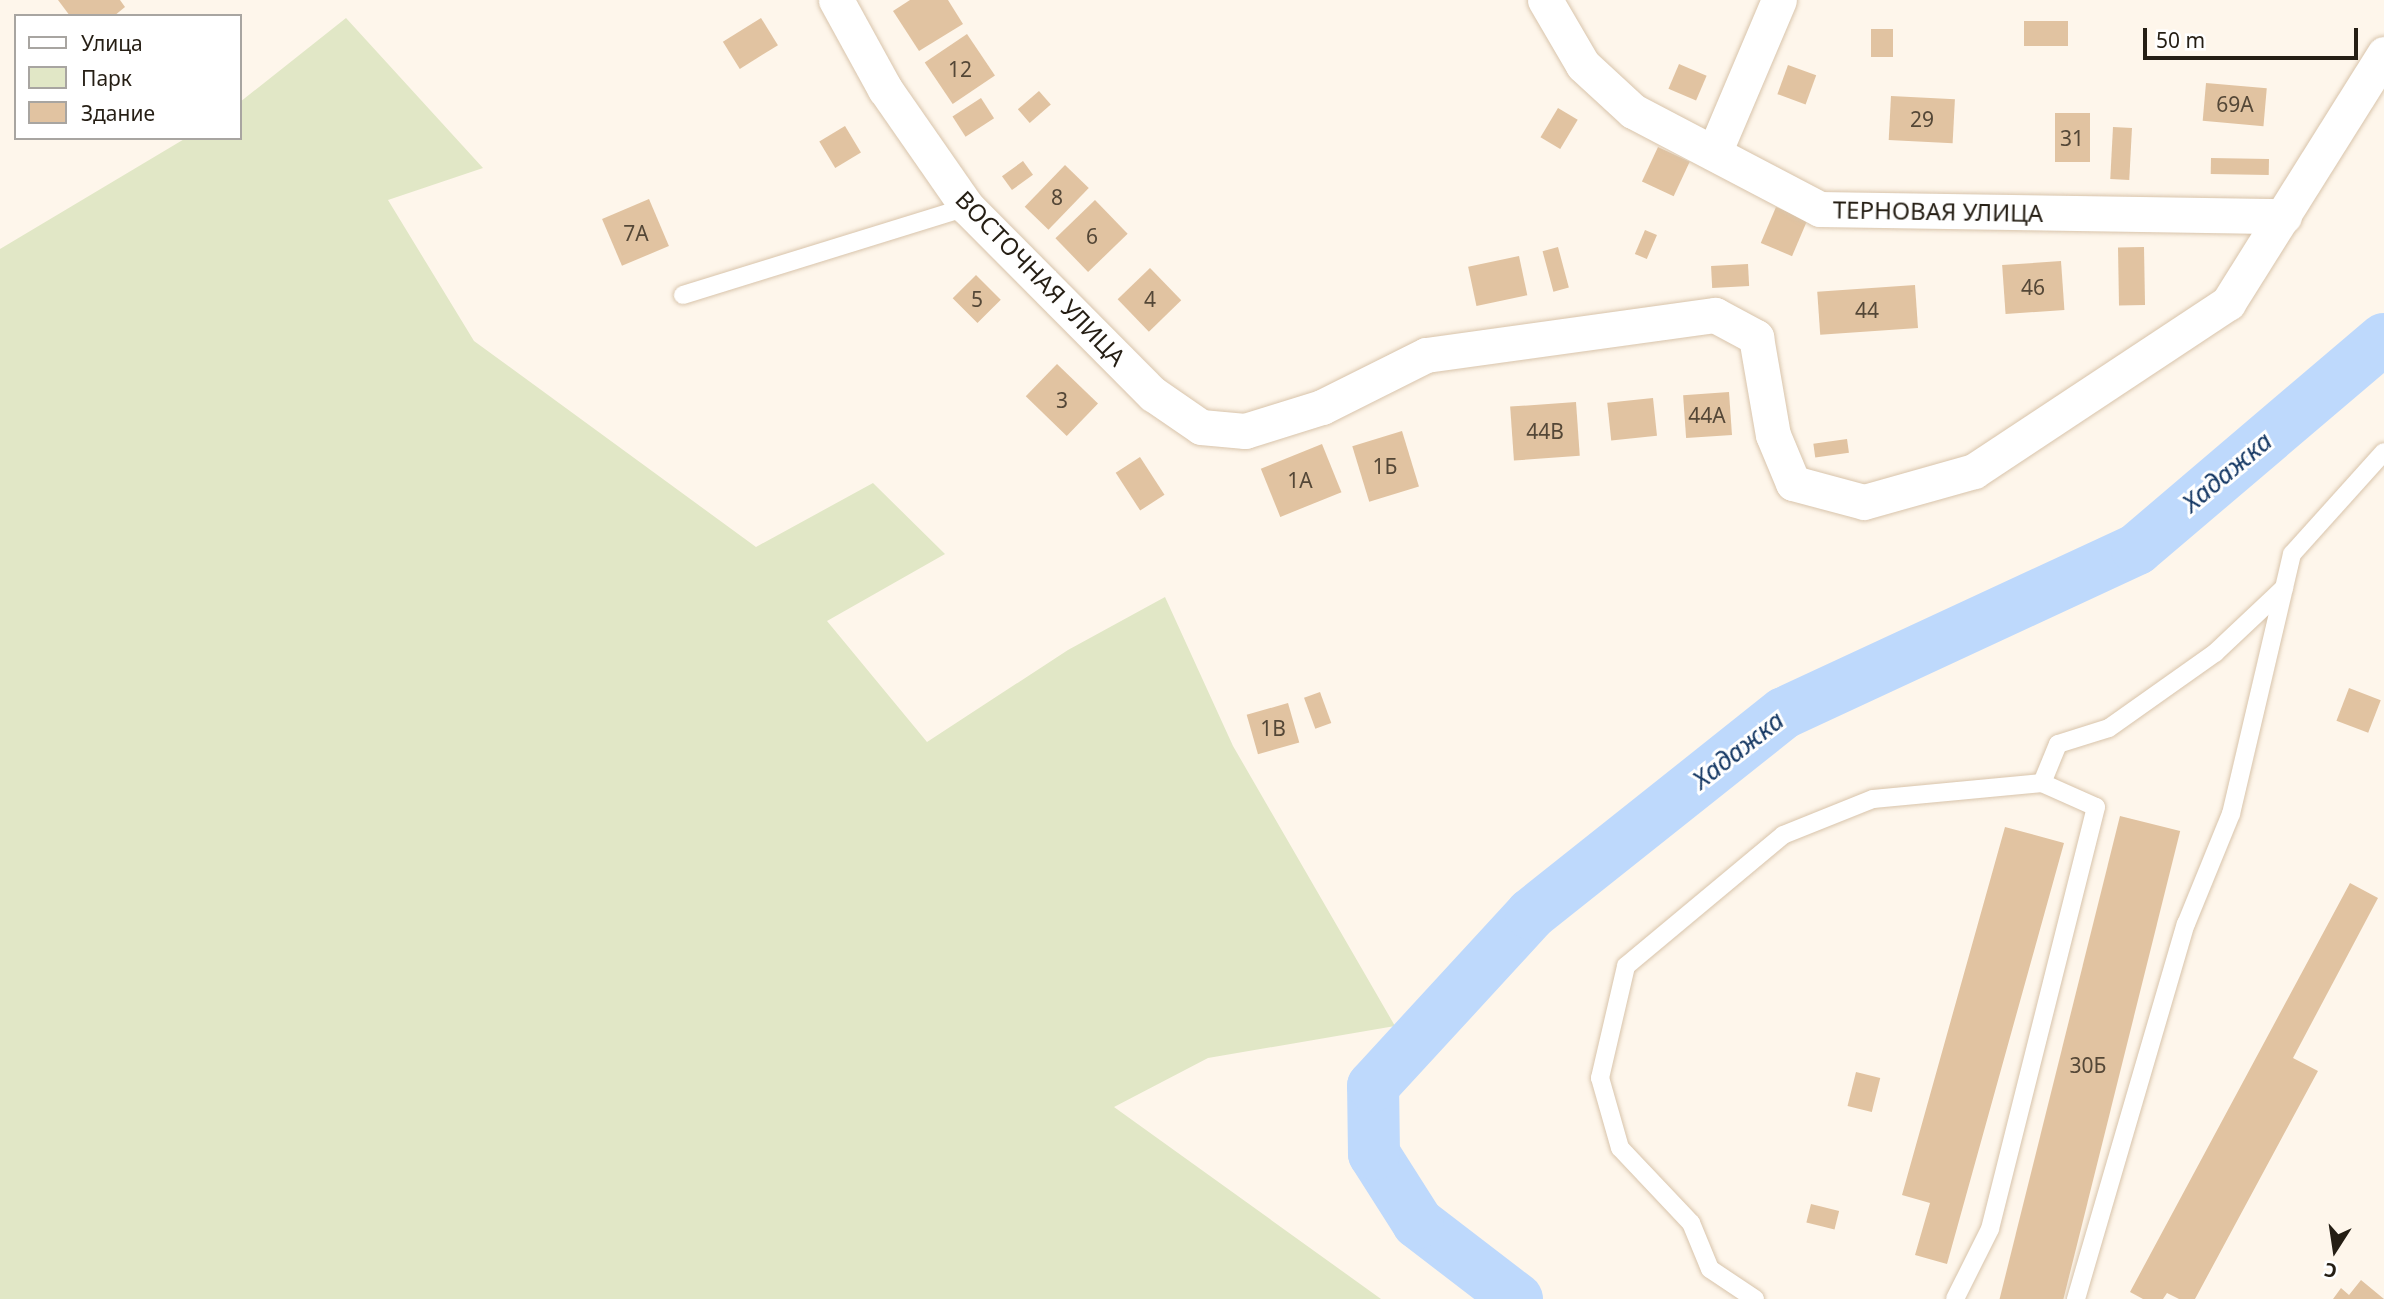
<!DOCTYPE html>
<html>
<head>
<meta charset="utf-8">
<style>
	body { margin:0 }
	#map { position:relative; width:2384px; height:1299px; overflow:hidden; background:#fef6eb; font-family:"Noto Sans",sans-serif }
	div>[style] { position:absolute }
	[style*='--x'] { left:calc(var(--x)*1px); top:calc(var(--y)*1px); width:calc(var(--w)*1px); rotate:calc(var(--a)*1deg) }
	.green>* { inset:0; background:#e1e7c6 }
	.river>* { height:52px; margin:-26px; padding:0 26px; transform-origin:26px; border-radius:26px; background:#bed9fc }
	.building>* { inset:0; background:#e1c3a1; transform-origin:0 0 }
	.roads { filter:drop-shadow(0 0 2px #d8c4ab) drop-shadow(0 0 2px #d8c4ab) }
	.service>* { height:18px; margin:-9px; padding:0 9px; transform-origin:9px; border-radius:9px; background:#fff }
	.minor>* { height:35px; margin:-17.5px; padding:0 17.5px; transform-origin:17.5px; border-radius:17.5px; background:#fff }
	span { translate:-50% -50%; white-space:nowrap; text-align:center; line-height:1.15; -webkit-text-stroke:6px #fff; paint-order:stroke }
	.number-label { font-size:21px; color:#544737 }
	.number-label span { -webkit-text-stroke-width:0 }
	.street-label { font-size:24px; color:#251e14 }
	.water-label { font-size:26px; color:#153864; font-style:italic }
	.legend { position:absolute; left:14px; top:14px; width:228px; height:126px; box-sizing:border-box; background:#fff; border:2px solid #a8a5a1; margin:0; padding:9px 12px; list-style:none; font-size:21px; color:#251e14 }
	.legend li { display:flex; align-items:center; gap:14px; height:35px }
	.legend b { width:35px; border:2px solid #a8a5a1 }
	.north { position:absolute; left:2300px; top:1215px; width:70px; height:70px; -webkit-text-stroke:5px #fff; paint-order:stroke; rotate:192deg; font-size:19px; font-weight:700; line-height:28px; text-align:center; color:#251e14 }
	.north::after { content:''; display:block; margin:auto; width:24px; height:32px; background:#251e14; clip-path:polygon(50% 0,100% 100%,50% 72%,0 100%) }
	.scale { position:absolute; left:2143px; top:28px; width:215px; height:32px; box-sizing:border-box; border:4px solid #251e14; border-top:0; padding-left:9px; font-size:21px; line-height:24px; white-space:nowrap; color:#251e14; -webkit-text-stroke:5px #fff; paint-order:stroke }
</style>
</head>
<body>
<div id="map">
	<div class="green">
		<i style="clip-path:polygon(346px 18px,483px 168px,388px 200px,474px 341px,756px 547px,873px 483px,945px 554px,827px 621px,927px 742px,1068px 650px,1165px 597px,1233px 746px,1395px 1026px,1208px 1058px,1114px 1107px,1381px 1299px,0 1299px,0 249px,186px 138px,240px 138px,240px 102px)"></i>
	</div>
	<div class="river">
		<i style="--x:1517;--y:1299;--w:125;--a:-142.5"></i>
		<i style="--x:1418;--y:1223;--w:82;--a:-122.5"></i>
		<i style="--x:1374;--y:1154;--w:68;--a:-90.8"></i>
		<i style="--x:1373;--y:1086;--w:234;--a:-47.4"></i>
		<i style="--x:1531;--y:914;--w:323;--a:-38.5"></i>
		<i style="--x:1784;--y:713;--w:389;--a:-24.9"></i>
		<i style="--x:2137;--y:549;--w:324;--a:-40.4"></i>
	</div>
	<div class="building">
		<i style="clip-path:polygon(58px 0,120px 0,125px 7px,114px 16px,70px 16px)"></i>
		<i style="clip-path:polygon(910px 0,948px 0,963px 24px,919px 51px,893px 11px)"></i>
		<i style="left:761px;top:18px;width:32px;height:45px;rotate:58deg"></i>
		<i style="left:2068px;top:21px;width:25px;height:44px;rotate:90deg"></i>
		<i style="left:1871px;top:29px;width:22px;height:28px"></i>
		<i style="left:967px;top:34px;width:50px;height:51px;rotate:56deg"></i>
		<i style="left:1679px;top:64px;width:30px;height:27px;rotate:23deg"></i>
		<i style="left:1788px;top:65px;width:30px;height:31px;rotate:20deg"></i>
		<i style="left:2206px;top:83px;width:61px;height:38px;rotate:5deg"></i>
		<i style="left:1039px;top:91px;width:18px;height:28px;rotate:49deg"></i>
		<i style="left:1891px;top:96px;width:64px;height:44px;rotate:3deg"></i>
		<i style="left:981px;top:98px;width:24px;height:34px;rotate:57deg"></i>
		<i style="left:1558px;top:108px;width:23px;height:34px;rotate:31deg"></i>
		<i style="left:2055px;top:113px;width:35px;height:49px"></i>
		<i style="left:845px;top:126px;width:31px;height:30px;rotate:59deg"></i>
		<i style="left:2113px;top:127px;width:19px;height:52px;rotate:3deg"></i>
		<i style="left:1658px;top:147px;width:35px;height:38px;rotate:25deg"></i>
		<i style="left:2211px;top:158px;width:58px;height:16px;rotate:1deg"></i>
		<i style="left:1023px;top:161px;width:17px;height:26px;rotate:54deg"></i>
		<i style="left:1065px;top:165px;width:33px;height:58px;rotate:44deg"></i>
		<i style="left:649px;top:199px;width:51px;height:51px;rotate:67deg"></i>
		<i style="left:1095px;top:200px;width:47px;height:55px;rotate:46deg"></i>
		<i style="left:1776px;top:207px;width:34px;height:39px;rotate:23deg"></i>
		<i style="left:1645px;top:230px;width:13px;height:26px;rotate:23deg"></i>
		<i style="left:1558px;top:247px;width:42px;height:16px;rotate:75deg"></i>
		<i style="left:2144px;top:247px;width:58px;height:26px;rotate:89deg"></i>
		<i style="left:1519px;top:256px;width:40px;height:52px;rotate:78deg"></i>
		<i style="left:2061px;top:261px;width:49px;height:59px;rotate:86deg"></i>
		<i style="left:1748px;top:264px;width:22px;height:37px;rotate:87deg"></i>
		<i style="left:1150px;top:268px;width:45px;height:45px;rotate:46deg"></i>
		<i style="left:976px;top:275px;width:35px;height:33px;rotate:45deg"></i>
		<i style="left:1915px;top:285px;width:43px;height:98px;rotate:86deg"></i>
		<i style="left:1057px;top:364px;width:57px;height:45px;rotate:44deg"></i>
		<i style="left:1729px;top:392px;width:43px;height:46px;rotate:86deg"></i>
		<i style="left:1653px;top:398px;width:38px;height:46px;rotate:84deg"></i>
		<i style="left:1576px;top:402px;width:54px;height:66px;rotate:86deg"></i>
		<i style="left:1402px;top:431px;width:58px;height:52px;rotate:73deg"></i>
		<i style="left:1847px;top:439px;width:14px;height:34px;rotate:82deg"></i>
		<i style="left:1322px;top:444px;width:52px;height:66px;rotate:68deg"></i>
		<i style="left:1140px;top:457px;width:45px;height:29px;rotate:57deg"></i>
		<i style="left:2349px;top:688px;width:34px;height:35px;rotate:21deg"></i>
		<i style="left:1320px;top:692px;width:33px;height:17px;rotate:70deg"></i>
		<i style="left:1288px;top:703px;width:41px;height:43px;rotate:74deg"></i>
		<i style="left:2120px;top:816px;width:62px;height:498px;rotate:14deg"></i>
		<i style="clip-path:polygon(2005px 827px,2064px 843px,1947px 1264px,1915px 1255px,1930px 1203px,1902px 1195px)"></i>
		<i style="clip-path:polygon(2350px 883px,2378px 898px,2293px 1058px,2318px 1071px,2195px 1299px,2179px 1299px,2167px 1293px,2163px 1299px,2143px 1299px,2130px 1292px)"></i>
		<i style="left:1856px;top:1072px;width:25px;height:35px;rotate:14deg"></i>
		<i style="left:1811px;top:1204px;width:29px;height:19px;rotate:14deg"></i>
		<i style="clip-path:polygon(2361px 1280px,2384px 1299px,2333px 1299px,2341px 1288px,2349px 1295px)"></i>
	</div>
	<div class="roads">
		<div class="service">
			<i style="--x:683;--y:295;--w:297;--a:-17.2"></i>
			<i style="--x:2042;--y:783;--w:42;--a:-67.7"></i>
			<i style="--x:2058;--y:744;--w:53;--a:-17.4"></i>
			<i style="--x:2109;--y:728;--w:130;--a:-35.3"></i>
			<i style="--x:2215;--y:653;--w:95;--a:-43.3"></i>
			<i style="--x:1755;--y:1299;--w:54;--a:-146.3"></i>
			<i style="--x:1710;--y:1269;--w:50;--a:-112.4"></i>
			<i style="--x:1691;--y:1223;--w:103;--a:-133.4"></i>
			<i style="--x:1620;--y:1148;--w:73;--a:-105.9"></i>
			<i style="--x:1600;--y:1078;--w:115;--a:-76.9"></i>
			<i style="--x:1626;--y:966;--w:204;--a:-39.8"></i>
			<i style="--x:1783;--y:835;--w:97;--a:-21.8"></i>
			<i style="--x:1873;--y:799;--w:170;--a:-5.4"></i>
			<i style="--x:2042;--y:783;--w:59;--a:24"></i>
			<i style="--x:2096;--y:807;--w:435;--a:104.1"></i>
			<i style="--x:1990;--y:1229;--w:78;--a:116.6"></i>
			<i style="--x:2076;--y:1299;--w:391;--a:-73.7"></i>
			<i style="--x:2186;--y:924;--w:119;--a:-67.8"></i>
			<i style="--x:2231;--y:814;--w:267;--a:-76.8"></i>
			<i style="--x:2292;--y:554;--w:137;--a:-48"></i>
		</div>
		<div class="minor">
			<i style="--x:836;--y:0;--w:102;--a:61.2"></i>
			<i style="--x:885;--y:89;--w:144;--a:55.2"></i>
			<i style="--x:967;--y:207;--w:264;--a:45.2"></i>
			<i style="--x:1153;--y:394;--w:58;--a:34.5"></i>
			<i style="--x:1201;--y:427;--w:44;--a:5.2"></i>
			<i style="--x:1245;--y:431;--w:81;--a:-17.3"></i>
			<i style="--x:1322;--y:407;--w:116;--a:-26.6"></i>
			<i style="--x:1426;--y:355;--w:292;--a:-7.9"></i>
			<i style="--x:1715;--y:315;--w:47;--a:28.2"></i>
			<i style="--x:1756;--y:337;--w:99;--a:80.2"></i>
			<i style="--x:1773;--y:435;--w:52;--a:67.4"></i>
			<i style="--x:1793;--y:483;--w:73;--a:15"></i>
			<i style="--x:1864;--y:502;--w:114;--a:-15.7"></i>
			<i style="--x:1974;--y:471;--w:305;--a:-33.5"></i>
			<i style="--x:2228;--y:303;--w:294;--a:-57.9"></i>
			<i style="--x:1545;--y:0;--w:75;--a:59.7"></i>
			<i style="--x:1583;--y:65;--w:68;--a:42.6"></i>
			<i style="--x:1633;--y:111;--w:211;--a:27.7"></i>
			<i style="--x:1820;--y:209;--w:464;--a:0.9"></i>
			<i style="--x:1714;--y:153;--w:166;--a:-67"></i>
		</div>
	</div>
	<div class="number-label">
		<span style="left:960px;top:69px">12</span>
		<span style="left:2235px;top:104px">69А</span>
		<span style="left:1922px;top:119px">29</span>
		<span style="left:2072px;top:138px">31</span>
		<span style="left:1057px;top:197px">8</span>
		<span style="left:636px;top:233px">7А</span>
		<span style="left:1092px;top:236px">6</span>
		<span style="left:2033px;top:287px">46</span>
		<span style="left:977px;top:299px">5</span>
		<span style="left:1150px;top:299px">4</span>
		<span style="left:1867px;top:310px">44</span>
		<span style="left:1062px;top:400px">3</span>
		<span style="left:1707px;top:415px">44А</span>
		<span style="left:1545px;top:431px">44В</span>
		<span style="left:1385px;top:466px">1Б</span>
		<span style="left:1300px;top:480px">1А</span>
		<span style="left:1273px;top:728px">1В</span>
		<span style="left:2088px;top:1065px">30Б</span>
	</div>
	<div class="street-label">
		<span style="left:1938px;top:211px;rotate:1deg">ТЕРНОВАЯ УЛИЦА</span>
		<span style="left:1041px;top:278px;rotate:46deg">ВОСТОЧНАЯ УЛИЦА</span>
	</div>
	<div class="water-label">
		<span style="left:2227px;top:472px;rotate:-40deg">Хадажка</span>
		<span style="left:1738px;top:750px;rotate:-38deg">Хадажка</span>
	</div>
	<ul class="legend">
	<li><b style="height:9px;background:#fff"></b>Улица</li>
	<li><b style="height:19px;background:#e1e7c6"></b>Парк</li>
	<li><b style="height:19px;background:#e1c3a1"></b>Здание</li>
	</ul>
	<div class="north">С</div>
	<div class="scale">50 m</div>
</div>
</body>
</html>
